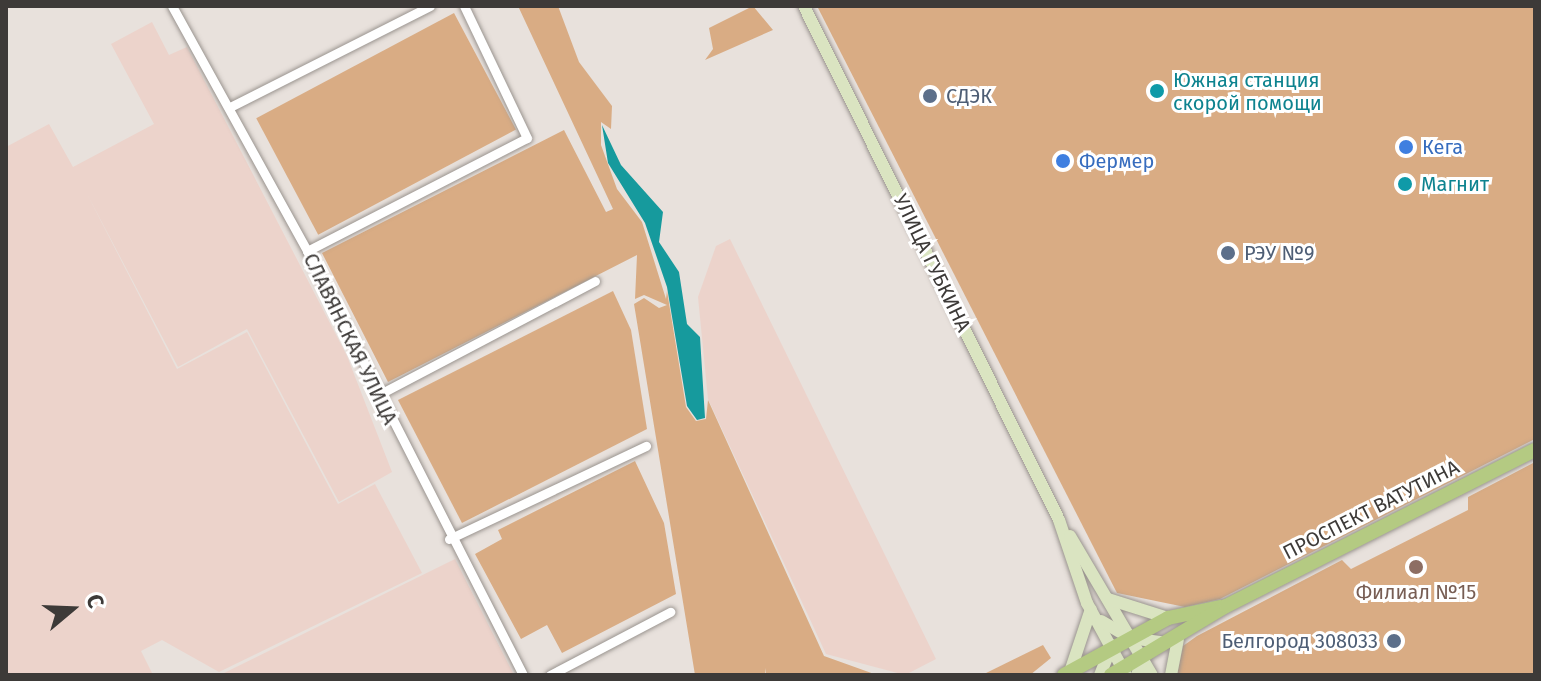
<!DOCTYPE html>
<html>
<head>
<meta charset="utf-8">
<style>
	body { margin:0 }
	#map { position:relative; width:1541px; height:681px; overflow:hidden; background:#e8e1dc; font-family:"Fira Sans",sans-serif }
	div>[style] { position:absolute }
	[style*='--x'] { left:calc(var(--x)*1px); top:calc(var(--y)*1px); width:calc(var(--w)*1px); rotate:calc(var(--a)*1deg) }
	.industrial>* { inset:0; background:#ecd3cb }
	.green>* { inset:0; background:#d9ac84; transform-origin:0 0 }
	.water>* { inset:0; background:#169a9d }
	.roads { filter:drop-shadow(0 0 2px #9a948f) drop-shadow(0 0 2px #9a948f) }
	.street>* { height:9px; margin:-4.5px; padding:0 4.5px; transform-origin:4.5px; border-radius:4.5px; background:#fff }
	.secondary>* { height:12px; margin:-6px; padding:0 6px; transform-origin:6px; border-radius:6px; background:#dae4c1 }
	.primary>* { height:14px; margin:-7px; padding:0 7px; transform-origin:7px; border-radius:7px; background:#b4ca82 }
	.dots>* { width:22px; height:22px; translate:-50% -50%; box-sizing:border-box; border:4px solid #fff; border-radius:50% }
	span { translate:-50% -50%; white-space:nowrap; text-align:center; line-height:1.15; -webkit-text-stroke:6px #fff; paint-order:stroke }
	.culture-label { font-size:20px; color:#0d838f }
	.left { translate:0 -50%; text-align:left }
	.service-label { font-size:20px; color:#4e5e75 }
	.right { translate:-100% -50%; text-align:right }
	.shop-label { font-size:20px; color:#366cbe }
	.street-label { font-size:20px; color:#3d3a38 }
	.education-label { font-size:20px; color:#785e54 }
	.frame { position:absolute; inset:0; border:8px solid #3d3a38; pointer-events:none }
	.north { position:absolute; left:32px; top:569px; width:80px; height:80px; -webkit-text-stroke:6px #fff; paint-order:stroke; rotate:71deg; font-size:22px; font-weight:700; line-height:32px; text-align:center; color:#3d3a38 }
	.north::after { content:''; display:block; margin:auto; width:28px; height:36px; background:#3d3a38; clip-path:polygon(50% 0,100% 100%,50% 72%,0 100%) }
</style>
</head>
<body>
<div id="map">
	<div class="industrial">
		<i style="clip-path:polygon(152px 22px,169px 55px,187px 47px,347px 356px,392px 472px,339px 502px,247px 329px,178px 367px,86px 192px,177px 369px,247px 332px,338px 504px,375px 484px,422px 573px,219px 672px,162px 640px,141px 651px,153px 675px,6px 675px,6px 147px,49px 124px,73px 167px,154px 124px,111px 44px)"></i>
		<i style="clip-path:polygon(730px 239px,936px 659px,905px 675px,826px 654px,708px 399px,698px 297px,716px 246px)"></i>
		<i style="clip-path:polygon(455px 559px,514px 675px,224px 673px)"></i>
	</div>
	<div class="green">
		<i style="clip-path:polygon(518px 6px,558px 6px,579px 62px,612px 106px,611px 129px,601px 122px,601px 145px,617px 189px,642px 222px,666px 299px,667px 291px,686px 407px,696px 421px,706px 419px,708px 400px,824px 656px,877px 675px,766px 675px,766px 668px,765px 675px,695px 675px,634px 304px,644px 298px,659px 308px,667px 305px,644px 295px,635px 299px,637px 255px,388px 382px,322px 253px,564px 130px,606px 212px,613px 209px)"></i>
		<i style="clip-path:polygon(753px 6px,773px 30px,705px 60px,713px 49px,709px 28px)"></i>
		<i style="clip-path:polygon(817px 6px,1535px 6px,1535px 439px,1220px 599px,1185px 607px,1117px 593px)"></i>
		<i style="left:454px;top:13px;width:132px;height:224px;rotate:62deg"></i>
		<i style="clip-path:polygon(613px 291px,631px 330px,647px 429px,462px 523px,398px 400px)"></i>
		<i style="clip-path:polygon(635px 461px,664px 523px,676px 594px,562px 653px,547px 625px,521px 639px,475px 554px,502px 539px,498px 530px)"></i>
		<i style="clip-path:polygon(1535px 462px,1535px 675px,1177px 675px,1183px 646px,1197px 636px,1342px 560px,1351px 569px,1468px 510px,1468px 497px)"></i>
		<i style="clip-path:polygon(1043px 645px,1051px 658px,1030px 675px,982px 675px)"></i>
	</div>
	<div class="water">
		<i style="clip-path:polygon(602px 125px,621px 165px,663px 212px,659px 242px,679px 272px,687px 324px,700px 337px,705px 418px,697px 420px,687px 406px,667px 287px,645px 223px,608px 163px)"></i>
	</div>
	<div class="roads">
		<div class="street">
			<i style="--x:172;--y:6;--w:280;--a:61.1"></i>
			<i style="--x:307;--y:251;--w:476;--a:63"></i>
			<i style="--x:230;--y:107;--w:224;--a:-26.8"></i>
			<i style="--x:307;--y:251;--w:247;--a:-27.2"></i>
			<i style="--x:527;--y:138;--w:146;--a:-115.5"></i>
			<i style="--x:378;--y:395;--w:245;--a:-27.7"></i>
			<i style="--x:449;--y:539;--w:218;--a:-25.3"></i>
			<i style="--x:550;--y:675;--w:136;--a:-27.7"></i>
		</div>
		<div class="secondary">
			<i style="--x:804;--y:6;--w:574;--a:63.61"></i>
			<i style="--x:1059;--y:520;--w:88;--a:71.4"></i>
			<i style="--x:1087;--y:603;--w:82;--a:61.6"></i>
			<i style="--x:1070;--y:536;--w:161;--a:59.5"></i>
			<i style="--x:1108;--y:599;--w:63;--a:17.6"></i>
			<i style="--x:1101;--y:621;--w:34;--a:30"></i>
			<i style="--x:1131;--y:638;--w:34;--a:8"></i>
			<i style="--x:1070;--y:672;--w:66;--a:-71.6"></i>
			<i style="--x:1100;--y:675;--w:32;--a:-68"></i>
			<i style="--x:1137;--y:675;--w:22;--a:-72"></i>
			<i style="--x:1171;--y:675;--w:36;--a:-79"></i>
		</div>
		<div class="primary">
			<i style="--x:1064;--y:675;--w:119;--a:-28.7"></i>
			<i style="--x:1168;--y:618;--w:53;--a:-11.9"></i>
			<i style="--x:1111;--y:675;--w:134;--a:-31"></i>
			<i style="--x:1226;--y:606;--w:346;--a:-26.8"></i>
		</div>
	</div>
	<div class="dots">
		<i style="left:1157px;top:91px;background:#0f9aa8"></i>
		<i style="left:930px;top:96px;background:#5c6f8a"></i>
		<i style="left:1406px;top:147px;background:#3f7fe0"></i>
		<i style="left:1063px;top:161px;background:#3f7fe0"></i>
		<i style="left:1405px;top:184px;background:#0f9aa8"></i>
		<i style="left:1228px;top:253px;background:#5c6f8a"></i>
		<i style="left:1416px;top:567px;background:#8d6e63"></i>
		<i style="left:1394px;top:641px;background:#5c6f8a"></i>
	</div>
	<div class="culture-label">
		<span class="left" style="left:1173px;top:92px">Южная станция<br>скорой помощи</span>
		<span class="left" style="left:1421px;top:184px">Магнит</span>
	</div>
	<div class="service-label">
		<span class="left" style="left:946px;top:96px">СДЭК</span>
		<span class="left" style="left:1244px;top:253px">РЭУ №9</span>
		<span class="right" style="left:1378px;top:641px">Белгород 308033</span>
	</div>
	<div class="shop-label">
		<span class="left" style="left:1422px;top:147px">Кега</span>
		<span class="left" style="left:1079px;top:161px">Фермер</span>
	</div>
	<div class="street-label">
		<span style="left:932px;top:263px;rotate:64deg">УЛИЦА ГУБКИНА</span>
		<span style="left:350px;top:339px;rotate:64deg">СЛАВЯНСКАЯ УЛИЦА</span>
		<span style="left:1371px;top:510px;rotate:-27deg">ПРОСПЕКТ ВАТУТИНА</span>
	</div>
	<div class="education-label">
		<span style="left:1416px;top:592px">Филиал №15</span>
	</div>
	<div class="frame"></div>
	<div class="north">С</div>
</div>
</body>
</html>
